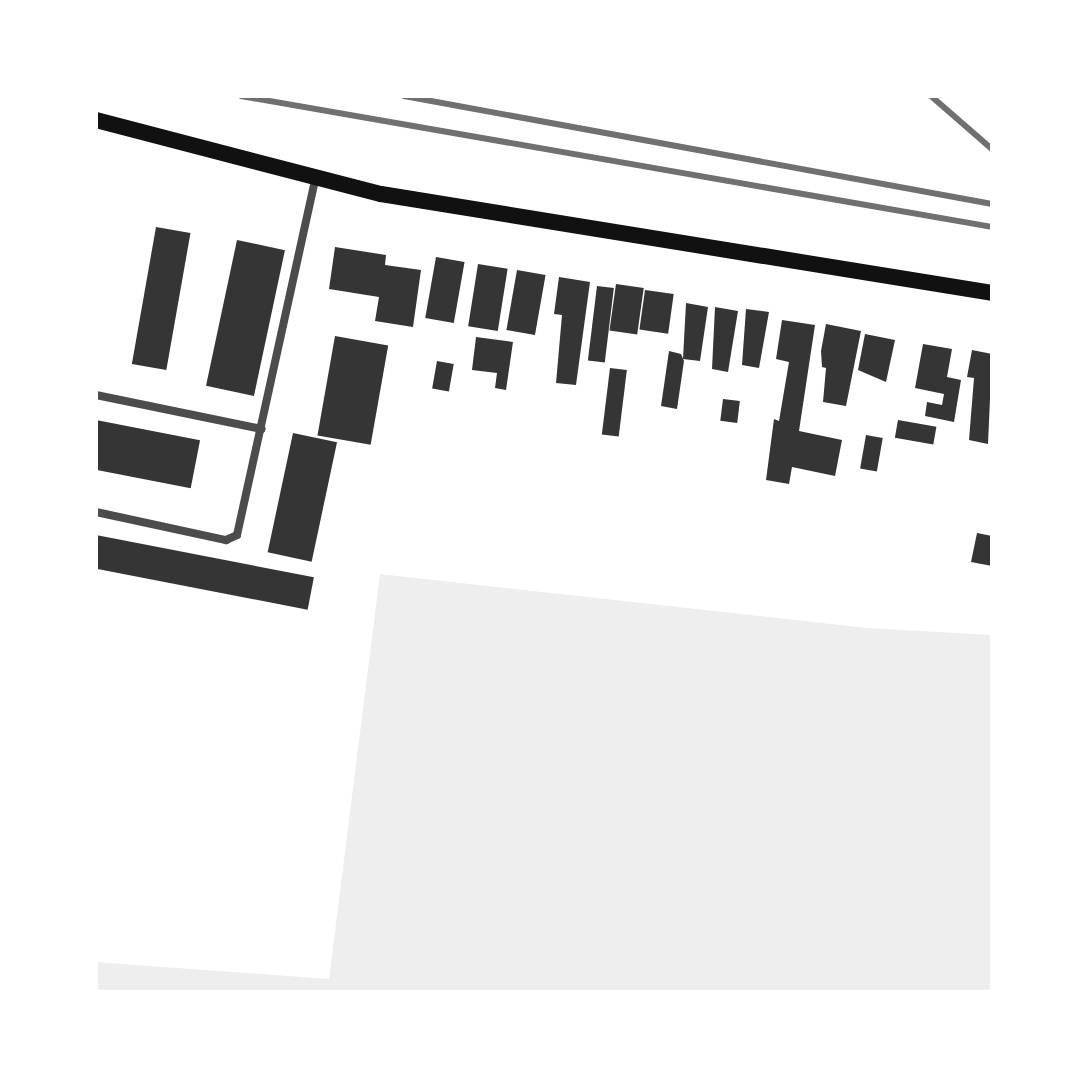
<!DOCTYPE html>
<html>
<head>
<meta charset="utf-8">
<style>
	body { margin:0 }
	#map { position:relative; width:1088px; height:1088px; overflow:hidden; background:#fff; font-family:Quicksand,sans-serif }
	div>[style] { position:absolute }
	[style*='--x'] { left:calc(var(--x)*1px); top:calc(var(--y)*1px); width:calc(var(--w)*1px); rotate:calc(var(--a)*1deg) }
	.green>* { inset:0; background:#eee }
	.building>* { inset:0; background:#353535; transform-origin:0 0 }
	.minor>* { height:8px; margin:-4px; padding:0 4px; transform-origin:4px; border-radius:4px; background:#4c4c4c }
	.secondary>* { height:16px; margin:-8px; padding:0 8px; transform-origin:8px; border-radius:8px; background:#111 }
	.rail>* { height:6px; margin:-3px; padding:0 3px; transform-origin:3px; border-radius:3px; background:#707070 }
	span { translate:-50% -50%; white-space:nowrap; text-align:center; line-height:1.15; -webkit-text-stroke:6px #fff; paint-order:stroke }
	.frame { position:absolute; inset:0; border:98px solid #fff; pointer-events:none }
</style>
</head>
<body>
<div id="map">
	<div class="green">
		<i style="clip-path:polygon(380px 574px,867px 628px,992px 635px,992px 992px,96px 992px,96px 962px,329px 979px)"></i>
	</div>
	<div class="building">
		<i style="left:156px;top:227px;width:35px;height:139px;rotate:10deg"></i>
		<i style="left:237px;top:240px;width:49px;height:149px;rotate:12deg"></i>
		<i style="clip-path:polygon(335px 247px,386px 255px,385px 265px,421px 270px,413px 327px,375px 321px,379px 297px,329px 289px)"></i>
		<i style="left:436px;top:257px;width:29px;height:62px;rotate:10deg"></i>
		<i style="left:478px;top:264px;width:30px;height:63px;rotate:9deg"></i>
		<i style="left:517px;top:270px;width:29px;height:61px;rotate:10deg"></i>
		<i style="clip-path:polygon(559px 277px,590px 282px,576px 385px,556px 383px,562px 315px,554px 314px)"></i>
		<i style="left:616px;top:284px;width:28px;height:47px;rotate:8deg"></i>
		<i style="left:597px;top:286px;width:17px;height:75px;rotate:7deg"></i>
		<i style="left:645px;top:290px;width:29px;height:40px;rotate:8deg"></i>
		<i style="clip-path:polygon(686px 303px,708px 307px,700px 361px,683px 359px)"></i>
		<i style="clip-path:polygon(715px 307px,738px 311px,728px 372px,712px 369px)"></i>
		<i style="clip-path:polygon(746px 309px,769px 312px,759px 368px,742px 365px)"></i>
		<i style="clip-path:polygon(782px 320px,815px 325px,799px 431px,842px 440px,835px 476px,792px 467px,789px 484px,766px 480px,774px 419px,779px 421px,789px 362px,776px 359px)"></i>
		<i style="clip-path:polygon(826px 324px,861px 331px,846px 406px,823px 402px,826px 368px,822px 367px,821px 351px)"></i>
		<i style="clip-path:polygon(865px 334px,895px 340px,886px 382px,858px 370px)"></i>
		<i style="left:335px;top:336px;width:54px;height:101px;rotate:10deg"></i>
		<i style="clip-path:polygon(476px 337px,513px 342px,506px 390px,495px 388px,497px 373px,472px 370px)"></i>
		<i style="clip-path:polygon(923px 344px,952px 349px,947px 377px,961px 380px,954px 422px,925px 416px,927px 402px,942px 405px,944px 394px,915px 388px)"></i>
		<i style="clip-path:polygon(972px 350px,992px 354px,988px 444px,969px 440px,974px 378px,967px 377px)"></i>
		<i style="clip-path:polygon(669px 351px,681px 354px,684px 361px,677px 409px,661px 406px)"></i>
		<i style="left:437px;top:361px;width:17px;height:28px;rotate:10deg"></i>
		<i style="left:610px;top:368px;width:17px;height:67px;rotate:7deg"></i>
		<i style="left:723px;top:399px;width:17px;height:22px;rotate:7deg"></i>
		<i style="left:96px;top:420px;width:106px;height:49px;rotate:11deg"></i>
		<i style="left:898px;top:420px;width:39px;height:18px;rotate:10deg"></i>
		<i style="left:293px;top:433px;width:45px;height:122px;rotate:12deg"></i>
		<i style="left:866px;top:435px;width:17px;height:34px;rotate:10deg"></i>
		<i style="clip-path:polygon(977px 533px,992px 536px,992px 566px,971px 562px)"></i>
		<i style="left:96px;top:535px;width:222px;height:33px;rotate:11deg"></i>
	</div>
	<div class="minor">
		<i style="--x:96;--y:395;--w:169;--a:11.6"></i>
		<i style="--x:96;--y:512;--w:133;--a:12.2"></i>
		<i style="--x:226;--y:540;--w:12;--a:-24"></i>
		<i style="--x:237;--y:535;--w:364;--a:-77.6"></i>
	</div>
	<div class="secondary">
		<i style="--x:96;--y:120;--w:294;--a:14.6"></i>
		<i style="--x:381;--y:194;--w:619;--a:9.2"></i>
	</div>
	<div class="rail">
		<i style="--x:241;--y:96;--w:762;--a:9.89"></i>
		<i style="--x:404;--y:96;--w:598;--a:10.41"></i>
		<i style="--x:931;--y:96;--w:81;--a:41"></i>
	</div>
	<div class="frame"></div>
</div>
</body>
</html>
